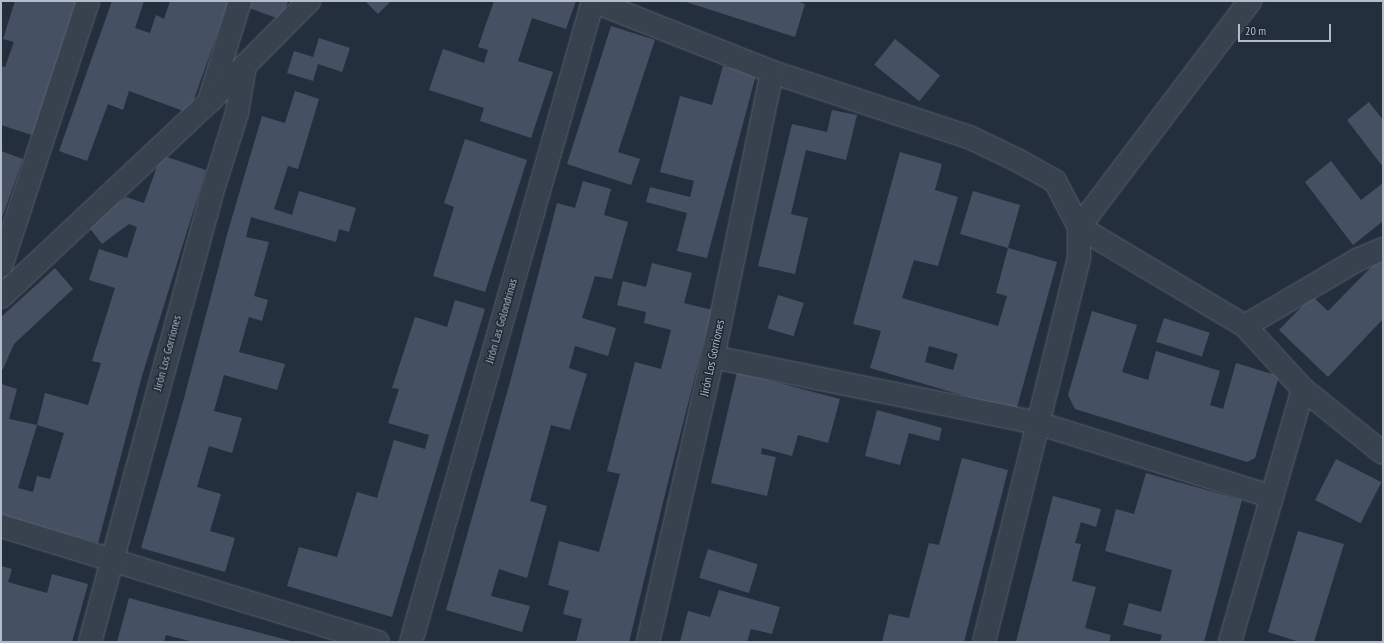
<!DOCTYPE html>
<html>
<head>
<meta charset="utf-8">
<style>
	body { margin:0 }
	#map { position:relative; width:1384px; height:643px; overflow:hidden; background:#242f3e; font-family:"PT Sans Narrow",sans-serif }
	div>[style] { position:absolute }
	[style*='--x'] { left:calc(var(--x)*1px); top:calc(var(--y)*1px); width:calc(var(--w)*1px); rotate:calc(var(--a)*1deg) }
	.building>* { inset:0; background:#455162; transform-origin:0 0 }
	.roads { filter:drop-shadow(0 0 1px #565f6c) drop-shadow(0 0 1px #565f6c) }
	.street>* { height:22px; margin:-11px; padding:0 11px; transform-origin:11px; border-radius:11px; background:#38414e }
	span { translate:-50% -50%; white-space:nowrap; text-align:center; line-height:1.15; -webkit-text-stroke:3px #1d2633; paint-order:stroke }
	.street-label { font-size:12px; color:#b4bcc9 }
	.frame { position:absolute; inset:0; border:2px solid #b4bcc9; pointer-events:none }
	.scale { position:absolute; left:1238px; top:24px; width:93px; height:18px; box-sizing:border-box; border:2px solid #b4bcc9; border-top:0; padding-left:5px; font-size:12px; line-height:14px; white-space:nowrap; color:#b4bcc9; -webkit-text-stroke:3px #1d2633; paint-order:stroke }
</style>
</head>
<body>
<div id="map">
	<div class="building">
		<i style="clip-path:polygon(15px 1px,79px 1px,35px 136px,1px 125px,1px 66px,5px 67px,14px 42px,3px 39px)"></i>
		<i style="clip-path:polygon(112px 1px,144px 1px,135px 28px,150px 33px,156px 15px,164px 19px,170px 1px,229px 1px,189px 113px,129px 91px,123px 110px,108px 104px,87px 161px,59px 151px)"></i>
		<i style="clip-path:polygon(252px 1px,288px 1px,282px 20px,249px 8px)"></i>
		<i style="clip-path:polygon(365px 1px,391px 1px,378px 14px)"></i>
		<i style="clip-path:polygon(494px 1px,576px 1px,566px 29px,532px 18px,518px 61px,553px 72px,531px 138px,480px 121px,484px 108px,429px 90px,443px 49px,484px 63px,488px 50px,478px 47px)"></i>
		<i style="clip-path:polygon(683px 1px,796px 1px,805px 4px,795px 37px)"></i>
		<i style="clip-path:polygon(611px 26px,655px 40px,618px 152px,640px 159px,631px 185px,567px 164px)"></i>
		<i style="clip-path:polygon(319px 38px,350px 48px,342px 72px,318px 64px,313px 81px,287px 73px,294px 51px,313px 57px)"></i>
		<i style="left:895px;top:39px;width:58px;height:33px;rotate:39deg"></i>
		<i style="clip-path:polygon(723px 66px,756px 75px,707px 258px,677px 251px,687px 213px,646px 202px,650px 187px,690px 197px,694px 181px,660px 172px,680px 96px,712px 105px)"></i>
		<i style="clip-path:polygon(295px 91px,319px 99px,298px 169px,288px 166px,274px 209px,292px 215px,299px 191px,356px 208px,349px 232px,339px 229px,336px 242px,251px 217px,246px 237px,269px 242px,254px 296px,268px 300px,262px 321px,249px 317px,239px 352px,285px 364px,277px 390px,224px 375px,214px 411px,242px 418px,232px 453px,209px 446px,197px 487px,221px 494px,210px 531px,235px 538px,225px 572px,141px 548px,183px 402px,228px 231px,262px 116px,285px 123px)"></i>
		<i style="clip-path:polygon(1369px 102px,1383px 120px,1383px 167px,1347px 120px)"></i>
		<i style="clip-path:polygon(832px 110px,857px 115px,846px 160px,806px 150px,791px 214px,808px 218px,795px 274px,758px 266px,792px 124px,827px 132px)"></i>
		<i style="clip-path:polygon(465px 139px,527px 160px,485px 292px,433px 276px,454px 207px,444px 203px)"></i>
		<i style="clip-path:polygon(1px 151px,23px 159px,1px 221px)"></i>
		<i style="clip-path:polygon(evenodd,900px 152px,942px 164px,935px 190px,958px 197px,938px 266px,914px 260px,902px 298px,998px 326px,1007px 296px,996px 293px,1008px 248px,960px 234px,973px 191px,1020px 205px,1008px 248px,1057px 262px,1016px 411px,870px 368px,881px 331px,853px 324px,900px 152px,929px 346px,958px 354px,953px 370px,925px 362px,929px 346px)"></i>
		<i style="clip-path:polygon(evenodd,161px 155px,206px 170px,142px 376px,98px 543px,1px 516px,1px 384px,17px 389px,9px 419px,37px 425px,45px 393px,88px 405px,101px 363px,92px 361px,115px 288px,89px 280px,99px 249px,127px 258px,137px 227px,129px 224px,102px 244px,88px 226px,126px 197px,144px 203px,161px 155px,37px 425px,64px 433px,50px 479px,37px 476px,33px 492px,18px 488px,37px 425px)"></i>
		<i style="clip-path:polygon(1331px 161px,1361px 200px,1383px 183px,1383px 221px,1353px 245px,1305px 182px)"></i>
		<i style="clip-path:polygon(583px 181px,611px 189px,604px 215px,628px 222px,612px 279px,595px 276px,582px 318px,616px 328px,608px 356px,575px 346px,569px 368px,587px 374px,570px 430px,551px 425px,530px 501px,547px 506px,527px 578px,499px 569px,491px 596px,530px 606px,522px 632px,446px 610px,510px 382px,557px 203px,575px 208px)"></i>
		<i style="clip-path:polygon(1383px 255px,1383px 319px,1328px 377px,1279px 330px,1312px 296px,1328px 311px)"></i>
		<i style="clip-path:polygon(652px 263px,692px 273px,684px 303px,712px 310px,667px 486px,629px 642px,576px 642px,582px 619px,563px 614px,569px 591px,548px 585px,559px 541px,599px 552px,620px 474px,607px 471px,635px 362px,661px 369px,671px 330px,644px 323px,646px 312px,617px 305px,623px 281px,646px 287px)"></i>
		<i style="clip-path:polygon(55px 268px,73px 289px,14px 344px,3px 369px,1px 369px,1px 317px)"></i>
		<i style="left:778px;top:295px;width:27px;height:35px;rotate:17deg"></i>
		<i style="clip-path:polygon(455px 300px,485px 309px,392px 617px,287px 586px,299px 547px,337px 557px,357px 492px,377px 498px,394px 440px,425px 449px,429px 435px,388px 423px,399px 389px,392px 388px,415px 317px,447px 327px)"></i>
		<i style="clip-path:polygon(1092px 311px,1137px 325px,1122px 372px,1148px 380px,1156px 351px,1220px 371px,1210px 405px,1223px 409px,1236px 363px,1279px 376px,1255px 458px,1247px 462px,1075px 409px,1068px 395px)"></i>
		<i style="left:1164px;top:318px;width:48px;height:25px;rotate:18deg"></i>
		<i style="clip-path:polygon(737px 372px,840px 399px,828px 443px,798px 435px,792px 456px,762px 448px,761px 454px,776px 457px,767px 496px,711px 483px)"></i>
		<i style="clip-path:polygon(877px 410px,942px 428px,939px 441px,909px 433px,900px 465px,865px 456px)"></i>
		<i style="clip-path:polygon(962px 458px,1008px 470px,964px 642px,882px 642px,889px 614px,909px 618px,929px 543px,939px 545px)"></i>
		<i style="left:1336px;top:459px;width:51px;height:46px;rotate:27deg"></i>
		<i style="clip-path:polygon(1146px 473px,1242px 500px,1204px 642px,1160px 642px,1162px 635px,1123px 625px,1129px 603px,1161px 612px,1172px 570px,1105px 551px,1116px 509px,1134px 514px)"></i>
		<i style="clip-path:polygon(1053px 496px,1101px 509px,1096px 527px,1081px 522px,1075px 543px,1081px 544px,1072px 581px,1096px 587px,1085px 628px,1111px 635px,1109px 642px,1016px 642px)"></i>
		<i style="clip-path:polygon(1298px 531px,1344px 544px,1314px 642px,1300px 642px,1268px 632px)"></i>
		<i style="left:708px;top:549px;width:52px;height:30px;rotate:17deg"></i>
		<i style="clip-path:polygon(1px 566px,12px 569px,8px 582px,47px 593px,52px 574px,88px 584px,72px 642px,1px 642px)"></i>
		<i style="clip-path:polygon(719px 590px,780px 607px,772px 634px,751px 629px,747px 642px,680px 642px,688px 611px,710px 617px)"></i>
		<i style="clip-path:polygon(129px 598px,173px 610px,295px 642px,193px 642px,166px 635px,164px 642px,117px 642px)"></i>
	</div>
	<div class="roads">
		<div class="street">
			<i style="--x:593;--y:1;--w:193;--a:21.6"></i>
			<i style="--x:772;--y:72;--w:207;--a:18.3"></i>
			<i style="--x:969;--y:137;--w:53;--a:25.6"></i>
			<i style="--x:1017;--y:160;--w:43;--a:28.9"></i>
			<i style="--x:1055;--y:181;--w:52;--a:62.4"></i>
			<i style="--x:1079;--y:227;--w:31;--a:90"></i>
			<i style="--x:1079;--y:258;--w:396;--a:103.9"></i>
			<i style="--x:1250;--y:1;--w:283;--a:127.1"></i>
			<i style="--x:1079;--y:227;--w:193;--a:30.8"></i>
			<i style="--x:1245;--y:326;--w:86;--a:47.4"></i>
			<i style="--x:1303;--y:389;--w:102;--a:38.7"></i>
			<i style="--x:210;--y:98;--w:102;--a:-72.8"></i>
			<i style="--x:1;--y:266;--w:279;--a:-71.8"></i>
			<i style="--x:1;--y:297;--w:287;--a:-43.2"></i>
			<i style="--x:210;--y:101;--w:141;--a:-45.3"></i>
			<i style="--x:1245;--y:326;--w:130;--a:-30.5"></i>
			<i style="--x:1357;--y:260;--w:28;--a:-23"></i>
			<i style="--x:713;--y:357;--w:332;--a:11.5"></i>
			<i style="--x:1038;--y:423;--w:245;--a:17.5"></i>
			<i style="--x:1;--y:526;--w:394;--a:17.1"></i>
			<i style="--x:90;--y:642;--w:459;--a:-74.8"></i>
			<i style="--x:210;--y:199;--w:90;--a:-72.6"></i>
			<i style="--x:237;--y:113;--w:49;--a:-80.5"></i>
			<i style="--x:411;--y:642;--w:666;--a:-74.15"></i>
			<i style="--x:648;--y:642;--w:292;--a:-77.2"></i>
			<i style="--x:713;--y:357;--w:291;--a:-78.3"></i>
			<i style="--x:1230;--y:642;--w:263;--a:-73.9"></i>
		</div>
	</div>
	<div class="street-label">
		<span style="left:501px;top:321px;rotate:-74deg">Jirón Las Golondrinas</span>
		<span style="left:167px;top:353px;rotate:-75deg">Jirón Los Gorriones</span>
		<span style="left:712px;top:358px;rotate:-78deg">Jirón Los Gorriones</span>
	</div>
	<div class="frame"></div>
	<div class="scale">20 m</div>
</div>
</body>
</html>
